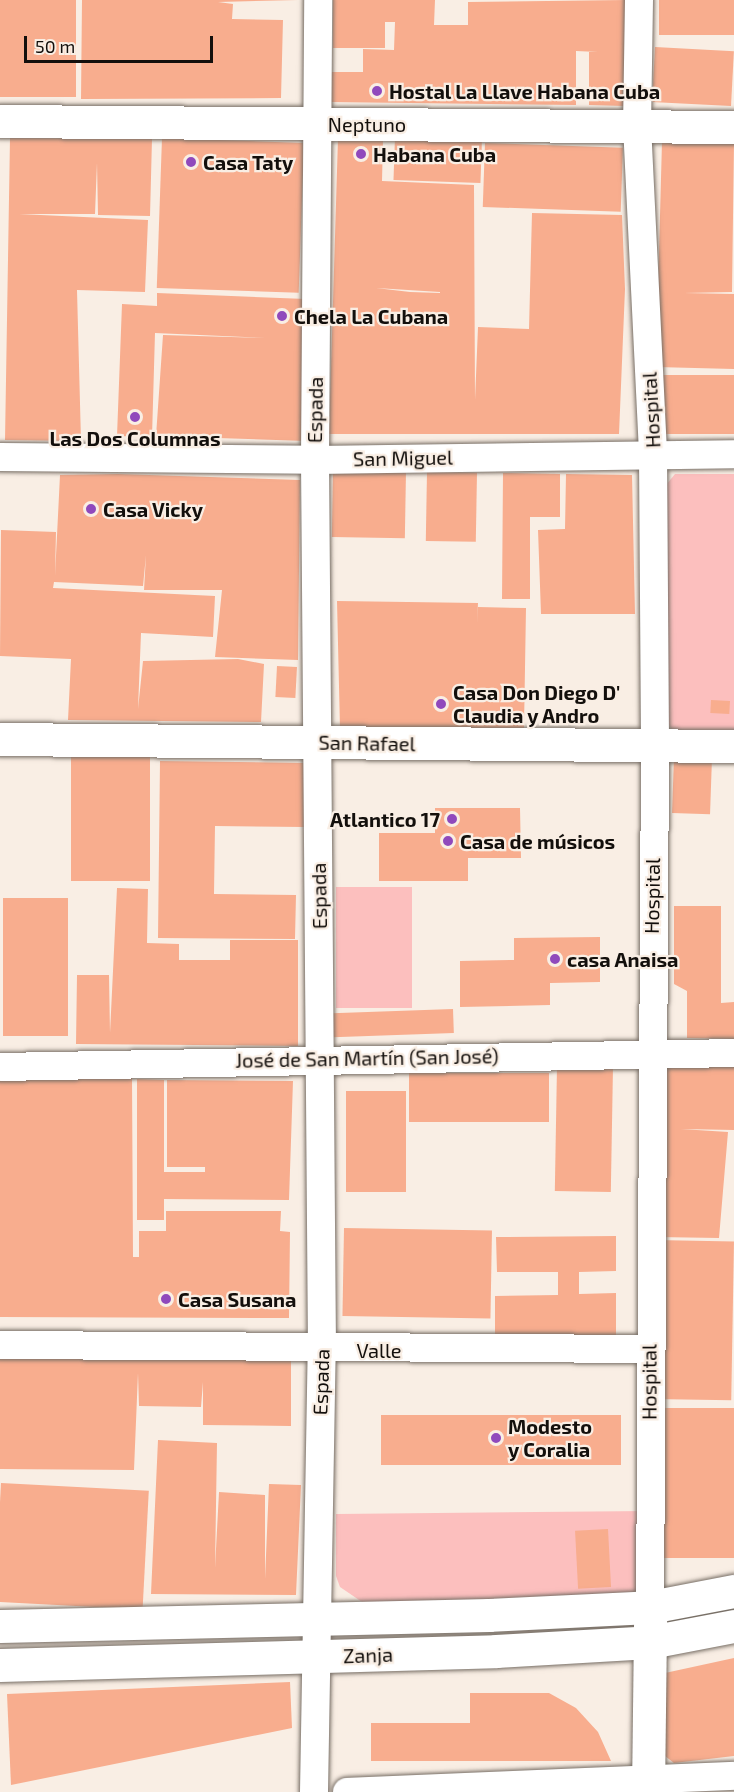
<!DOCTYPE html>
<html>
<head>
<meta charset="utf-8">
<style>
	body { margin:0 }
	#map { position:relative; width:734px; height:1792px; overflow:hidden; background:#f9eee4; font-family:"Exo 2",sans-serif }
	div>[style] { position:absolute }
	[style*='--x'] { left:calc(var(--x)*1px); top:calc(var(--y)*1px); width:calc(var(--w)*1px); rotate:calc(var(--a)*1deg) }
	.green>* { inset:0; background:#fcbfbe; transform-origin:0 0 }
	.building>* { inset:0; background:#f8ad8e; transform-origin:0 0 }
	.roads { filter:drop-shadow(0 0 2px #776e65) drop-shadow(0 0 2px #776e65) }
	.street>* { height:28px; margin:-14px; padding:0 14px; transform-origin:14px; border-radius:14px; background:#fff }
	.secondary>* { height:33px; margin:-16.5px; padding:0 16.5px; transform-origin:16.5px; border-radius:16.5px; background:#fff }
	.dots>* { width:16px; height:16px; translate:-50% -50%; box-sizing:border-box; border:3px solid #f9eee4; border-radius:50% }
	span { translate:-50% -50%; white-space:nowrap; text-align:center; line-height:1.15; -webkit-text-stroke:4.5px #f9eee4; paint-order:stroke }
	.poi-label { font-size:20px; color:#130f0c; font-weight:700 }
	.left { translate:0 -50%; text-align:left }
	.right { translate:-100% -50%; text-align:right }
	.street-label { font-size:20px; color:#130f0c }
	.scale { position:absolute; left:24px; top:36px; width:189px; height:27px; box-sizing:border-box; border:3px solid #130f0c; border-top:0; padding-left:8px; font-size:18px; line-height:21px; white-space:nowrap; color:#130f0c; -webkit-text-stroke:4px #f9eee4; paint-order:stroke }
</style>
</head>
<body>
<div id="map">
	<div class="green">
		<i style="clip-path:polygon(675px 474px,734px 474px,734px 732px,674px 732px,666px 721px,666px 485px)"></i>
		<i style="left:336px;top:887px;width:76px;height:121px"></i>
		<i style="clip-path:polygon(649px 1511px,650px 1607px,365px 1604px,340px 1587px,336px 1576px,336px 1514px)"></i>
	</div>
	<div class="building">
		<i style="left:0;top:0;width:76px;height:97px"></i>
		<i style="clip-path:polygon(82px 0,298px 0,218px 2px,233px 4px,232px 19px,283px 20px,281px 98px,81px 99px)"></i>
		<i style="clip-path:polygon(333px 0,435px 0,434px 25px,468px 25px,468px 2px,626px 0,625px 106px,589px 105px,589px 52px,598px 52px,576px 51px,576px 105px,329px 102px,329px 72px,363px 72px,363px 49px,394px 50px,395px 22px,385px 22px,385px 48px,333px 48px)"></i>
		<i style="left:659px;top:0;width:75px;height:35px"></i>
		<i style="left:655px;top:47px;width:79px;height:55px;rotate:3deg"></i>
		<i style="left:395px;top:137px;width:87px;height:43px;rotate:2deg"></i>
		<i style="clip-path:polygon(10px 138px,152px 139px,150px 216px,98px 215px,97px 163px,95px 214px,19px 214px,148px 220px,145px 292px,77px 290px,81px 441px,5px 440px)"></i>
		<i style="left:162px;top:138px;width:142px;height:150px;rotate:2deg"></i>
		<i style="clip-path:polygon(evenodd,338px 138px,383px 140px,382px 181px,474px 185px,475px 400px,478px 327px,529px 329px,532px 213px,622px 215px,625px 289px,619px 434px,329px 434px,338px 138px,376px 288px,440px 292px,440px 293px,410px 292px,376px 288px)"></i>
		<i style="clip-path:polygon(662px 141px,734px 143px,732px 292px,684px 293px,734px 294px,734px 369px,656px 367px)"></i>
		<i style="left:485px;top:143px;width:138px;height:64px;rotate:2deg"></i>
		<i style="clip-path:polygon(157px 293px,306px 299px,306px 441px,156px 436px,163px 335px,266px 338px,155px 333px,152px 437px,117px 436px,122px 304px,157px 306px)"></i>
		<i style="left:734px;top:375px;width:59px;height:74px;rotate:90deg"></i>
		<i style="left:333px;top:471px;width:73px;height:66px;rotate:1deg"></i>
		<i style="left:427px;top:472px;width:50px;height:69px;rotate:1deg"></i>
		<i style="clip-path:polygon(503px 473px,560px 474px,560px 517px,530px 517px,530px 599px,502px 599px)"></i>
		<i style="clip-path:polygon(118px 474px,300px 480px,298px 660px,215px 657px,222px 590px,144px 590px,146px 555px,143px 586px,54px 582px,53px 588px,215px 596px,213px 637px,141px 633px,138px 709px,143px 661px,238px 659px,264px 664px,261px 722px,68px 720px,71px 659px,0 656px,1px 530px,56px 532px,55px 576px,60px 475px)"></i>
		<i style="clip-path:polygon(566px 474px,632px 475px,635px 614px,541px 614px,538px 530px,565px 529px)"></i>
		<i style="clip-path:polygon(337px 601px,478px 603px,477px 624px,478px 607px,526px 608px,524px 728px,340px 729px)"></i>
		<i style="left:277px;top:666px;width:20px;height:31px;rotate:3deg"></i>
		<i style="left:711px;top:700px;width:19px;height:13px;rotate:3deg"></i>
		<i style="left:150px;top:754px;width:127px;height:79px;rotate:90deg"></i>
		<i style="left:674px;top:757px;width:38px;height:56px;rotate:2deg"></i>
		<i style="clip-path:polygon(160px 761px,305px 763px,305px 827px,215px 826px,214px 894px,296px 895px,295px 939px,158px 938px)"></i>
		<i style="clip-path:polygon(435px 808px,520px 808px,521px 858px,468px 858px,468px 881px,379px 881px,379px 833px,435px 833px)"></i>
		<i style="clip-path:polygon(117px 888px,148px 889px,147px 943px,179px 944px,179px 960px,230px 960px,230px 940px,298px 940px,298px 1046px,76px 1044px,77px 975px,109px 975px,110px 1033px)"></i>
		<i style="left:3px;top:898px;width:65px;height:138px"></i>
		<i style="clip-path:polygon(674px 906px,721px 906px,721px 1003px,734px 1002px,734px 1039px,687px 1038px,687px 991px,674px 984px)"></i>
		<i style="clip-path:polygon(600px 937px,600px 982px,550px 983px,550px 1005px,460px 1007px,460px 961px,514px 960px,514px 938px)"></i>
		<i style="left:453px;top:1009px;width:24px;height:121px;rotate:88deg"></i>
		<i style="clip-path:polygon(658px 1062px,734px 1065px,734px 1130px,681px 1129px,728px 1132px,719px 1238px,657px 1237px)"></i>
		<i style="left:557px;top:1066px;width:56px;height:125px;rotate:1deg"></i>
		<i style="left:409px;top:1073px;width:140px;height:49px"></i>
		<i style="clip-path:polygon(0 1077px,132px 1077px,133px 1257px,139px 1257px,139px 1231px,166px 1231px,166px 1211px,281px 1211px,280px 1231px,290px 1232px,289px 1318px,0 1317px)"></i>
		<i style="clip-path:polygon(137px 1079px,164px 1080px,164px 1172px,205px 1172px,205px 1167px,167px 1167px,167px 1080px,293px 1081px,289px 1200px,164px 1199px,164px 1220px,137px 1220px)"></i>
		<i style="left:406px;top:1091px;width:101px;height:60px;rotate:90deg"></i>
		<i style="left:344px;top:1228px;width:148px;height:88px;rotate:1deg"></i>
		<i style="clip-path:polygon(616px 1236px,616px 1271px,579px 1272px,579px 1294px,616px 1293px,616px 1338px,495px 1338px,495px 1296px,558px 1295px,558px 1272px,497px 1272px,496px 1237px)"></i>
		<i style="left:655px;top:1240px;width:79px;height:159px;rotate:1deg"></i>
		<i style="clip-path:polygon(0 1355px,291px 1358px,291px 1426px,203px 1425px,203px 1382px,201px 1407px,139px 1406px,138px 1373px,134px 1470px,0 1469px)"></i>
		<i style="left:660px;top:1408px;width:74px;height:150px"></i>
		<i style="left:381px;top:1415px;width:240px;height:50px"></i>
		<i style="clip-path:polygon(158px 1440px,217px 1443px,215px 1568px,219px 1492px,265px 1495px,265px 1579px,269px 1484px,301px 1485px,296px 1595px,151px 1594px)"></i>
		<i style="left:1px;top:1483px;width:148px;height:119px;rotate:3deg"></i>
		<i style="left:608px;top:1529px;width:58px;height:33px;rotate:87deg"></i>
		<i style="clip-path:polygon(734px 1658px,734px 1756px,674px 1763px,665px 1756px,665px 1673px)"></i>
		<i style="clip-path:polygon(290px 1682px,292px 1728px,11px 1785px,7px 1694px)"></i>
		<i style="clip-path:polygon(470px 1693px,549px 1693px,576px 1708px,598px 1732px,611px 1761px,371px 1761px,371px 1723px,470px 1723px)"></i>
	</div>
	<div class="roads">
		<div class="street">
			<i style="--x:639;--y:0;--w:125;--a:90.9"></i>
			<i style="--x:637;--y:125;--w:329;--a:87.2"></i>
			<i style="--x:653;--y:454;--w:293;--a:89.6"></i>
			<i style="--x:655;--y:747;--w:860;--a:90.33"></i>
			<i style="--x:0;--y:457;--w:315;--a:0.5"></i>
			<i style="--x:315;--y:460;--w:419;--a:-0.8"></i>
			<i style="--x:0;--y:1067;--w:734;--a:-1.09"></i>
			<i style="--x:0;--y:1345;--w:649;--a:0.35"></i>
			<i style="--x:314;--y:1792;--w:442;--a:-89"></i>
			<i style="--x:322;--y:1350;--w:890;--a:-90.45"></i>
			<i style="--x:315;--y:460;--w:460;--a:-89.6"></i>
			<i style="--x:347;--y:1792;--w:387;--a:-2.4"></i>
		</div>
		<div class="secondary">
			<i style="--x:0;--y:121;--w:734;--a:0.47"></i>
			<i style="--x:0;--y:739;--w:734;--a:0.55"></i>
			<i style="--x:0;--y:1626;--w:489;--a:-1.3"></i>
			<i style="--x:489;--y:1615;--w:161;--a:-2.8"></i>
			<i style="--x:650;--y:1607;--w:86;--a:-10.8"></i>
			<i style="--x:0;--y:1665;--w:496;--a:-1.6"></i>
			<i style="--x:496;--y:1651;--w:154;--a:-3.3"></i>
			<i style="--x:650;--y:1642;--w:86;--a:-10.8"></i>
			<i style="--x:648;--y:1792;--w:171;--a:-89.3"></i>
		</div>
	</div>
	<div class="dots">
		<i style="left:377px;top:91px;background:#9049bc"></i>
		<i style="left:361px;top:154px;background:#9049bc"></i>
		<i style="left:191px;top:162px;background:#9049bc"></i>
		<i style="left:282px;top:316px;background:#9049bc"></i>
		<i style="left:135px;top:417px;background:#9049bc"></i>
		<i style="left:91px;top:509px;background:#9049bc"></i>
		<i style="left:441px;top:704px;background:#9049bc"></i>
		<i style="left:452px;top:819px;background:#9049bc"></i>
		<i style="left:448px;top:841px;background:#9049bc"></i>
		<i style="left:555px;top:959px;background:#9049bc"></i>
		<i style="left:166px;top:1299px;background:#9049bc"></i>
		<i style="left:496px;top:1438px;background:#9049bc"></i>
	</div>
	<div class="poi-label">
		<span class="left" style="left:389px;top:91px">Hostal La Llave Habana Cuba</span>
		<span class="left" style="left:373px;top:154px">Habana Cuba</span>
		<span class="left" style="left:203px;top:162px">Casa Taty</span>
		<span class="left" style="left:294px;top:316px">Chela La Cubana</span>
		<span style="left:135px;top:438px">Las Dos Columnas</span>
		<span class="left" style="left:103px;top:509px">Casa Vicky</span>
		<span class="left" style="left:453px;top:704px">Casa Don Diego D'<br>Claudia y Andro</span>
		<span class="right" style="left:440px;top:819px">Atlantico 17</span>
		<span class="left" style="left:460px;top:841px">Casa de músicos</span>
		<span class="left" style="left:567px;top:959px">casa Anaisa</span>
		<span class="left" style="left:178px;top:1299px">Casa Susana</span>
		<span class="left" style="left:508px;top:1438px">Modesto<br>y Coralia</span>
	</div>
	<div class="street-label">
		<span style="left:367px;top:124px">Neptuno</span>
		<span style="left:315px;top:410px;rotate:-89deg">Espada</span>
		<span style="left:651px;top:410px;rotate:-93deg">Hospital</span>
		<span style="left:403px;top:458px;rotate:-1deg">San Miguel</span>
		<span style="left:367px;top:743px;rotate:1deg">San Rafael</span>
		<span style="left:319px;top:896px;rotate:-91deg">Espada</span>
		<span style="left:652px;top:896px;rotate:-89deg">Hospital</span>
		<span style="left:367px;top:1058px;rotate:-1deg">José de San Martín (San José)</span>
		<span style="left:379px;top:1350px">Valle</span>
		<span style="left:321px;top:1382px;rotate:-88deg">Espada</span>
		<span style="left:649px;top:1382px;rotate:-90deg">Hospital</span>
		<span style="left:368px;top:1655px;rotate:-2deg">Zanja</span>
	</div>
	<div class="scale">50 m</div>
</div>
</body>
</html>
